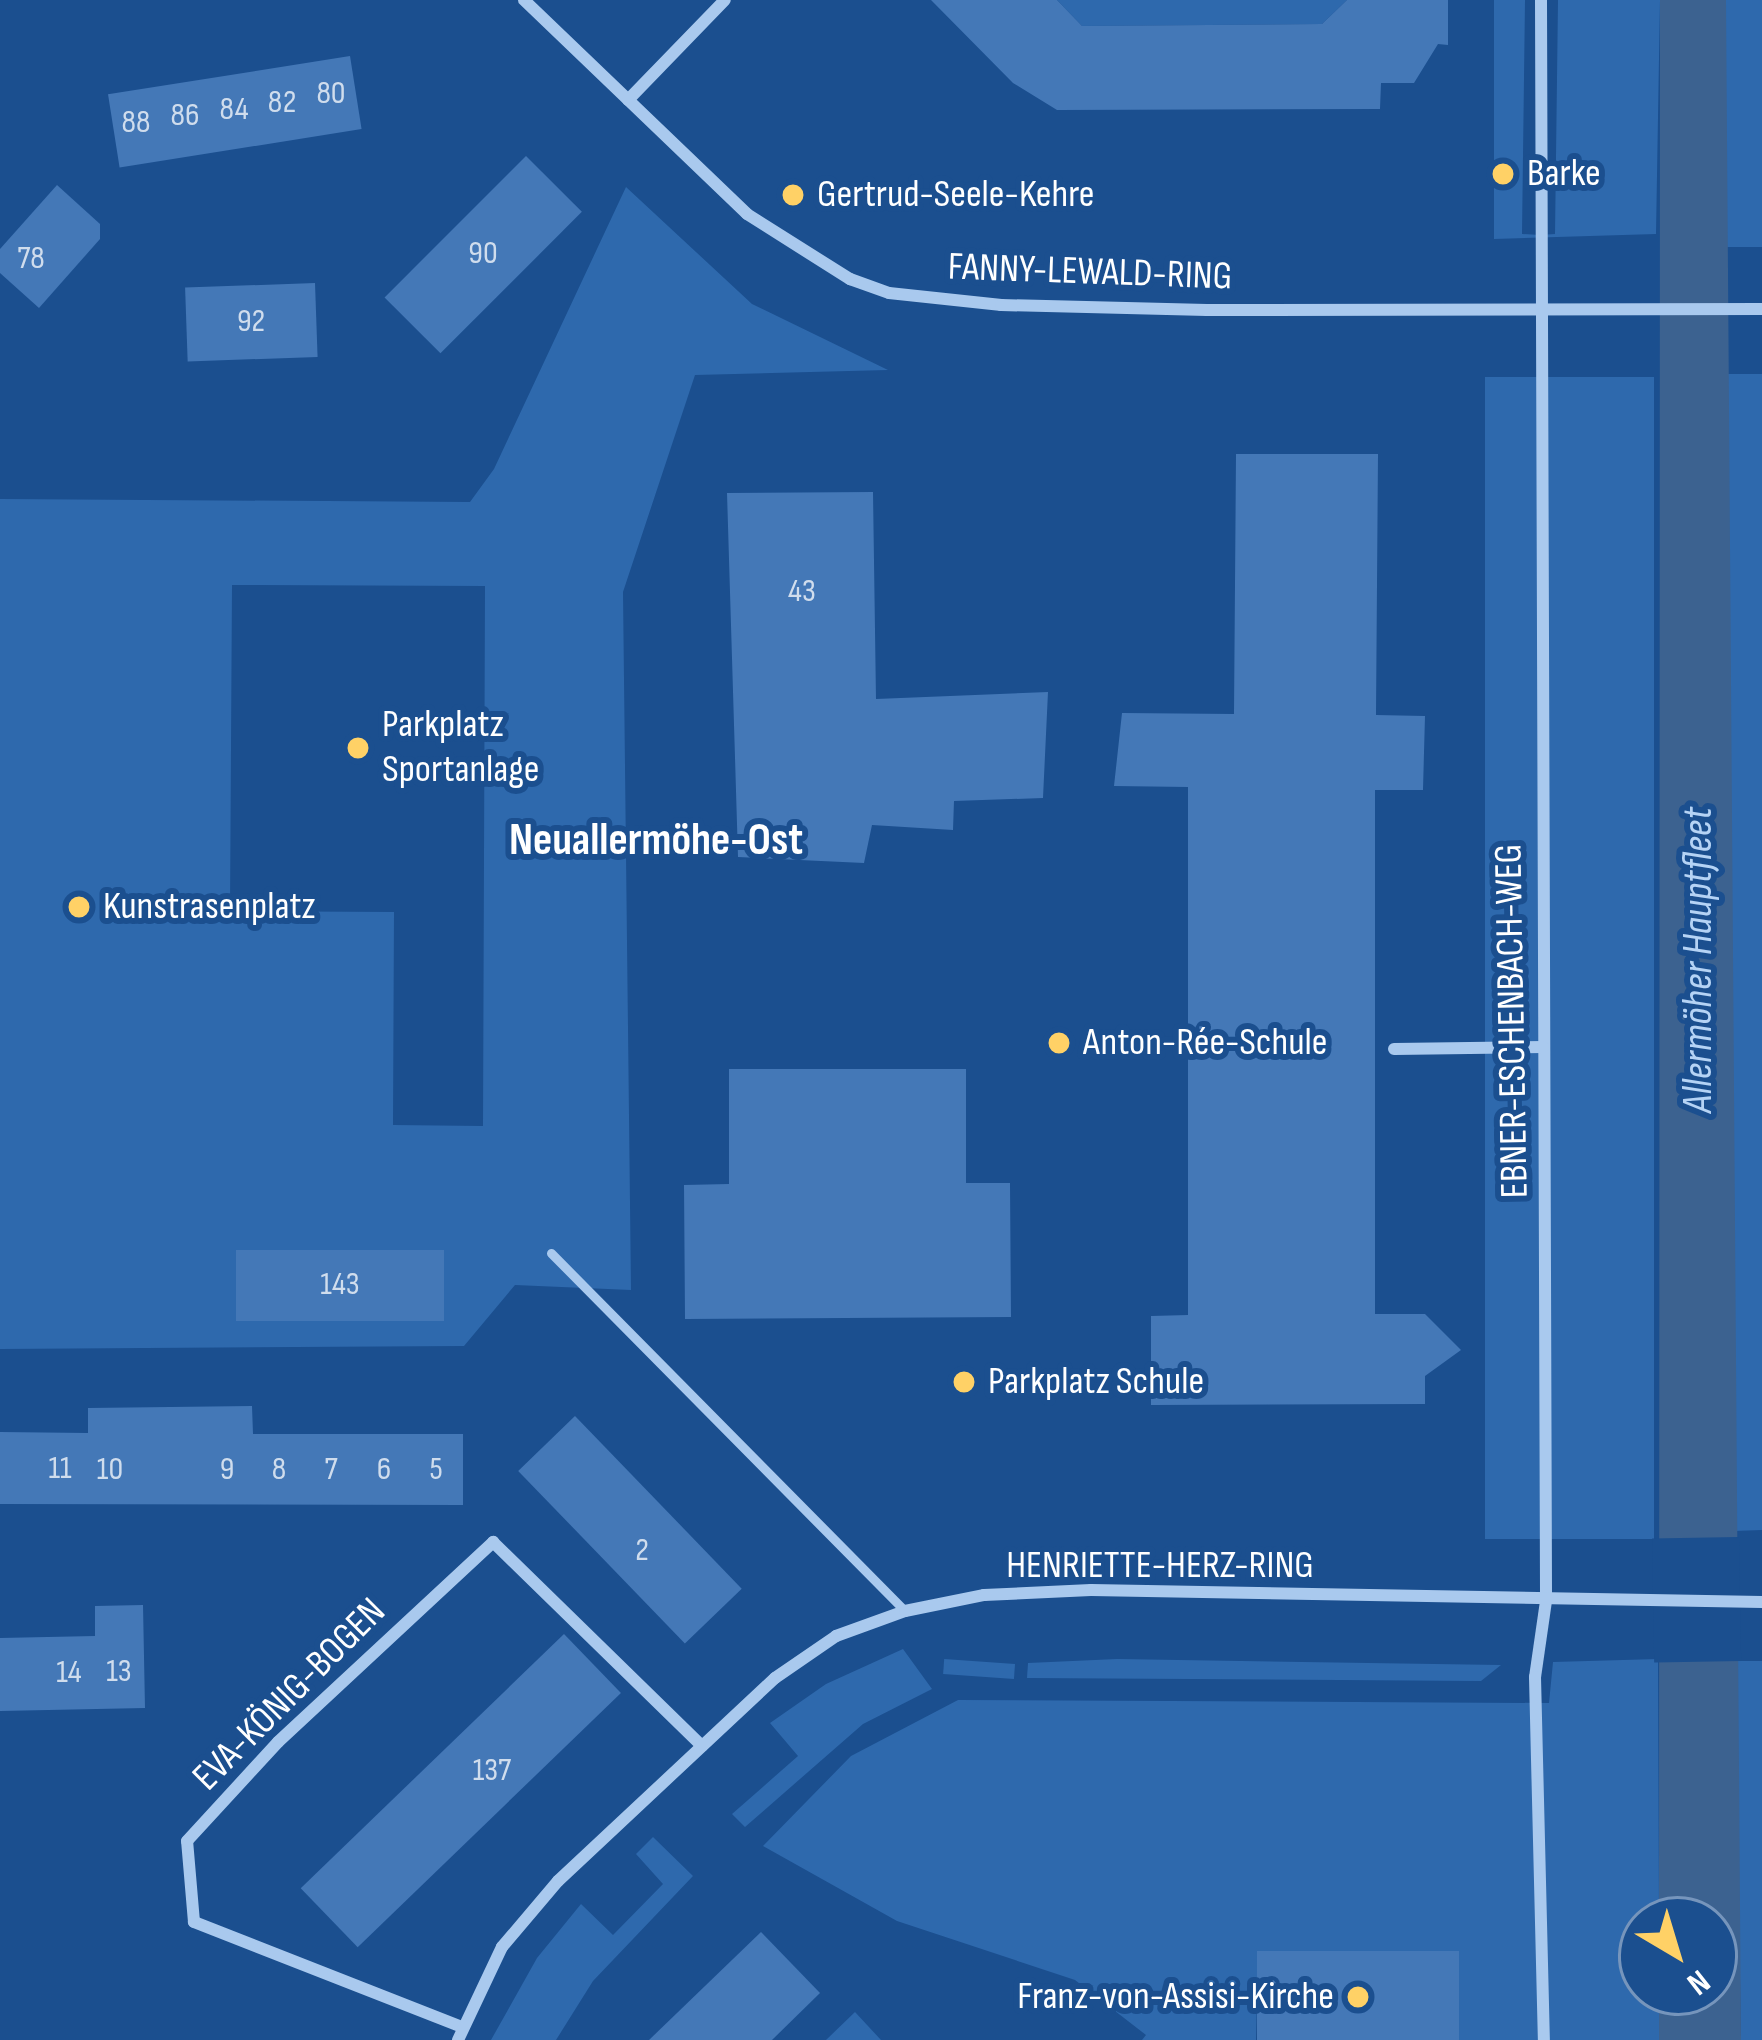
<!DOCTYPE html>
<html>
<head>
<meta charset="utf-8">
<style>
	body { margin:0 }
	#map { position:relative; width:1762px; height:2040px; overflow:hidden; background:#1b4f8f; font-family:"Sofia Sans Condensed",sans-serif }
	div>[style] { position:absolute }
	[style*='--x'] { left:calc(var(--x)*1px); top:calc(var(--y)*1px); width:calc(var(--w)*1px); rotate:calc(var(--a)*1deg) }
	.green>* { inset:0; background:#2e69ad; transform-origin:0 0 }
	.water>* { inset:0; background:#3c6290 }
	.pier>* { inset:0; background:#1b4f8f; transform-origin:0 0 }
	.building>* { inset:0; background:#4478b7; transform-origin:0 0 }
	.lane>* { height:9px; margin:-4.5px; padding:0 4.5px; transform-origin:4.5px; border-radius:4.5px; background:#a9c9ee }
	.street>* { height:12px; margin:-6px; padding:0 6px; transform-origin:6px; border-radius:6px; background:#a9c9ee }
	.dots>* { width:33px; height:33px; translate:-50% -50%; box-sizing:border-box; border:6px solid #1b4f8f; border-radius:50% }
	span { translate:-50% -50%; white-space:nowrap; text-align:center; line-height:1.15; -webkit-text-stroke:12px #1b4f8f; paint-order:stroke }
	.number-label { font-size:33px; color:#d0dded }
	.number-label span { -webkit-text-stroke-width:0 }
	.poi-label { font-size:39px; color:#fff }
	.left { translate:0 -50%; text-align:left }
	.right { translate:-100% -50%; text-align:right }
	.street-label { font-size:39px; color:#fff }
	.water-label { font-size:42px; color:#b5d3f5; font-style:italic }
	.quarter-label { font-size:45px; color:#fff; font-weight:700 }
	.north { position:absolute; left:1618px; top:1896px; width:120px; height:120px; box-sizing:border-box; background:#1b4f8f; border:3px solid #7695bc; border-radius:50%; rotate:142deg; font-size:33px; font-weight:700; line-height:48px; text-align:center; color:#fff }
	.north::after { content:''; display:block; margin:auto; width:42px; height:54px; background:#ffd166; clip-path:polygon(50% 0,100% 100%,50% 72%,0 100%) }
</style>
</head>
<body>
<div id="map">
	<div class="green">
		<i style="clip-path:polygon(1057px 0,1347px 0,1322px 24px,1082px 26px)"></i>
		<i style="clip-path:polygon(1494px 0,1525px 0,1522px 234px,1540px 235px,1555px 234px,1558px 0,1660px 0,1656px 234px,1494px 239px)"></i>
		<i style="left:1726px;top:0;width:36px;height:247px"></i>
		<i style="clip-path:polygon(evenodd,626px 187px,752px 304px,888px 370px,695px 375px,623px 592px,631px 1290px,515px 1285px,464px 1346px,0 1349px,0 499px,470px 502px,494px 469px,626px 187px,232px 585px,485px 586px,483px 1126px,393px 1125px,394px 912px,230px 911px,232px 585px)"></i>
		<i style="clip-path:polygon(1726px 374px,1762px 374px,1762px 1530px,1733px 1531px)"></i>
		<i style="left:1654px;top:377px;width:1162px;height:169px;rotate:90deg"></i>
		<i style="clip-path:polygon(903px 1649px,932px 1689px,863px 1724px,745px 1827px,732px 1814px,798px 1756px,770px 1723px,826px 1684px)"></i>
		<i style="clip-path:polygon(1117px 1659px,1501px 1665px,1481px 1681px,1027px 1678px,1028px 1663px)"></i>
		<i style="clip-path:polygon(1658px 1659px,1659px 1920px,1642px 1920px,1642px 1992px,1659px 1992px,1659px 2040px,1459px 2040px,1458px 1951px,1258px 1953px,1256px 2040px,1142px 2040px,1146px 2035px,1075px 1980px,897px 1921px,763px 1846px,851px 1756px,958px 1700px,1549px 1703px,1553px 1662px)"></i>
		<i style="clip-path:polygon(1735px 1661px,1762px 1661px,1762px 2040px,1741px 2040px)"></i>
		<i style="left:1015px;top:1664px;width:15px;height:71px;rotate:94deg"></i>
		<i style="clip-path:polygon(653px 1837px,693px 1876px,593px 1981px,556px 2040px,491px 2040px,537px 1958px,581px 1904px,613px 1935px,663px 1884px,636px 1854px)"></i>
		<i style="clip-path:polygon(855px 2012px,881px 2040px,826px 2040px)"></i>
	</div>
	<div class="water">
		<i style="clip-path:polygon(1660px 0,1726px 0,1741px 2040px,1659px 2040px,1659px 1992px,1714px 1992px,1714px 1920px,1659px 1920px)"></i>
	</div>
	<div class="pier">
		<i style="left:1739px;top:1537px;width:124px;height:87px;rotate:89deg"></i>
	</div>
	<div class="building">
		<i style="clip-path:polygon(931px 0,1057px 0,1082px 26px,1322px 24px,1347px 0,1448px 0,1448px 45px,1438px 44px,1414px 83px,1381px 83px,1380px 109px,1057px 110px,1013px 83px)"></i>
		<i style="left:350px;top:56px;width:74px;height:245px;rotate:81deg"></i>
		<i style="left:526px;top:156px;width:79px;height:200px;rotate:45deg"></i>
		<i style="clip-path:polygon(57px 185px,100px 224px,100px 239px,39px 308px,0 273px,0 249px)"></i>
		<i style="left:315px;top:283px;width:74px;height:130px;rotate:88deg"></i>
		<i style="clip-path:polygon(1236px 454px,1378px 454px,1376px 715px,1425px 716px,1423px 790px,1375px 790px,1375px 1314px,1425px 1314px,1461px 1350px,1425px 1376px,1425px 1404px,1151px 1405px,1151px 1316px,1188px 1315px,1188px 787px,1114px 786px,1122px 713px,1234px 714px)"></i>
		<i style="clip-path:polygon(873px 492px,876px 699px,1048px 692px,1043px 798px,954px 801px,953px 830px,872px 825px,864px 863px,738px 857px,727px 493px)"></i>
		<i style="clip-path:polygon(729px 1069px,966px 1069px,966px 1183px,1010px 1183px,1011px 1317px,685px 1319px,684px 1185px,729px 1184px)"></i>
		<i style="left:236px;top:1250px;width:208px;height:71px"></i>
		<i style="clip-path:polygon(252px 1406px,253px 1434px,463px 1434px,463px 1505px,0 1504px,0 1432px,88px 1433px,88px 1408px)"></i>
		<i style="left:575px;top:1416px;width:240px;height:79px;rotate:46deg"></i>
		<i style="clip-path:polygon(143px 1605px,145px 1708px,0 1711px,0 1638px,95px 1636px,95px 1606px)"></i>
		<i style="left:564px;top:1634px;width:82px;height:366px;rotate:46deg"></i>
		<i style="clip-path:polygon(761px 1932px,820px 1993px,772px 2040px,649px 2040px)"></i>
		<i style="left:1459px;top:1951px;width:89px;height:202px;rotate:90deg"></i>
	</div>
	<div class="lane">
		<i style="--x:551;--y:1253;--w:503;--a:45.32"></i>
	</div>
	<div class="street">
		<i style="--x:524;--y:0;--w:309;--a:43.8"></i>
		<i style="--x:747;--y:214;--w:122;--a:32.3"></i>
		<i style="--x:850;--y:279;--w:41;--a:19.7"></i>
		<i style="--x:889;--y:293;--w:113;--a:6.1"></i>
		<i style="--x:1001;--y:305;--w:206;--a:1.4"></i>
		<i style="--x:1207;--y:310;--w:555;--a:-0.1"></i>
		<i style="--x:1541;--y:0;--w:1601;--a:89.82"></i>
		<i style="--x:1546;--y:1601;--w:77;--a:98.2"></i>
		<i style="--x:1535;--y:1677;--w:363;--a:88.6"></i>
		<i style="--x:628;--y:100;--w:139;--a:-45.9"></i>
		<i style="--x:1394;--y:1049;--w:149;--a:-0.8"></i>
		<i style="--x:462;--y:2027;--w:288;--a:-158.6"></i>
		<i style="--x:194;--y:1922;--w:81;--a:-94.9"></i>
		<i style="--x:187;--y:1841;--w:134;--a:-47.4"></i>
		<i style="--x:278;--y:1742;--w:294;--a:-42.9"></i>
		<i style="--x:493;--y:1542;--w:292;--a:44.3"></i>
		<i style="--x:458;--y:2040;--w:103;--a:-64.7"></i>
		<i style="--x:502;--y:1947;--w:87;--a:-49.7"></i>
		<i style="--x:558;--y:1881;--w:297;--a:-43.1"></i>
		<i style="--x:775;--y:1678;--w:74;--a:-34.5"></i>
		<i style="--x:836;--y:1636;--w:73;--a:-19.9"></i>
		<i style="--x:905;--y:1611;--w:81;--a:-11.4"></i>
		<i style="--x:984;--y:1595;--w:107;--a:-2.7"></i>
		<i style="--x:1091;--y:1590;--w:671;--a:1.02"></i>
	</div>
	<div class="dots">
		<i style="left:1503px;top:174px;background:#ffd166"></i>
		<i style="left:793px;top:195px;background:#ffd166"></i>
		<i style="left:358px;top:748px;background:#ffd166"></i>
		<i style="left:79px;top:907px;background:#ffd166"></i>
		<i style="left:1059px;top:1043px;background:#ffd166"></i>
		<i style="left:964px;top:1382px;background:#ffd166"></i>
		<i style="left:1358px;top:1997px;background:#ffd166"></i>
	</div>
	<div class="number-label">
		<span style="left:331px;top:94px">80</span>
		<span style="left:282px;top:103px">82</span>
		<span style="left:234px;top:110px">84</span>
		<span style="left:185px;top:116px">86</span>
		<span style="left:136px;top:123px">88</span>
		<span style="left:483px;top:254px">90</span>
		<span style="left:31px;top:259px">78</span>
		<span style="left:251px;top:322px">92</span>
		<span style="left:802px;top:592px">43</span>
		<span style="left:340px;top:1285px">143</span>
		<span style="left:60px;top:1469px">11</span>
		<span style="left:110px;top:1470px">10</span>
		<span style="left:227px;top:1470px">9</span>
		<span style="left:279px;top:1470px">8</span>
		<span style="left:331px;top:1470px">7</span>
		<span style="left:384px;top:1470px">6</span>
		<span style="left:436px;top:1470px">5</span>
		<span style="left:642px;top:1551px">2</span>
		<span style="left:119px;top:1672px">13</span>
		<span style="left:69px;top:1673px">14</span>
		<span style="left:492px;top:1771px">137</span>
	</div>
	<div class="poi-label">
		<span class="left" style="left:1527px;top:174px">Barke</span>
		<span class="left" style="left:817px;top:195px">Gertrud-Seele-Kehre</span>
		<span class="left" style="left:382px;top:748px">Parkplatz<br>Sportanlage</span>
		<span class="left" style="left:103px;top:907px">Kunstrasenplatz</span>
		<span class="left" style="left:1083px;top:1043px">Anton-Rée-Schule</span>
		<span class="left" style="left:988px;top:1382px">Parkplatz Schule</span>
		<span class="right" style="left:1334px;top:1997px">Franz-von-Assisi-Kirche</span>
	</div>
	<div class="street-label">
		<span style="left:1090px;top:273px;rotate:2deg">FANNY-LEWALD-RING</span>
		<span style="left:1513px;top:1021px;rotate:-91deg">EBNER-ESCHENBACH-WEG</span>
		<span style="left:1160px;top:1566px">HENRIETTE-HERZ-RING</span>
		<span style="left:290px;top:1695px;rotate:-45deg">EVA-KÖNIG-BOGEN</span>
	</div>
	<div class="water-label">
		<span style="left:1699px;top:960px;rotate:-90deg">Allermöher Hauptfleet</span>
	</div>
	<div class="quarter-label">
		<span style="left:656px;top:841px">Neuallermöhe-Ost</span>
	</div>
	<div class="north">N</div>
</div>
</body>
</html>
